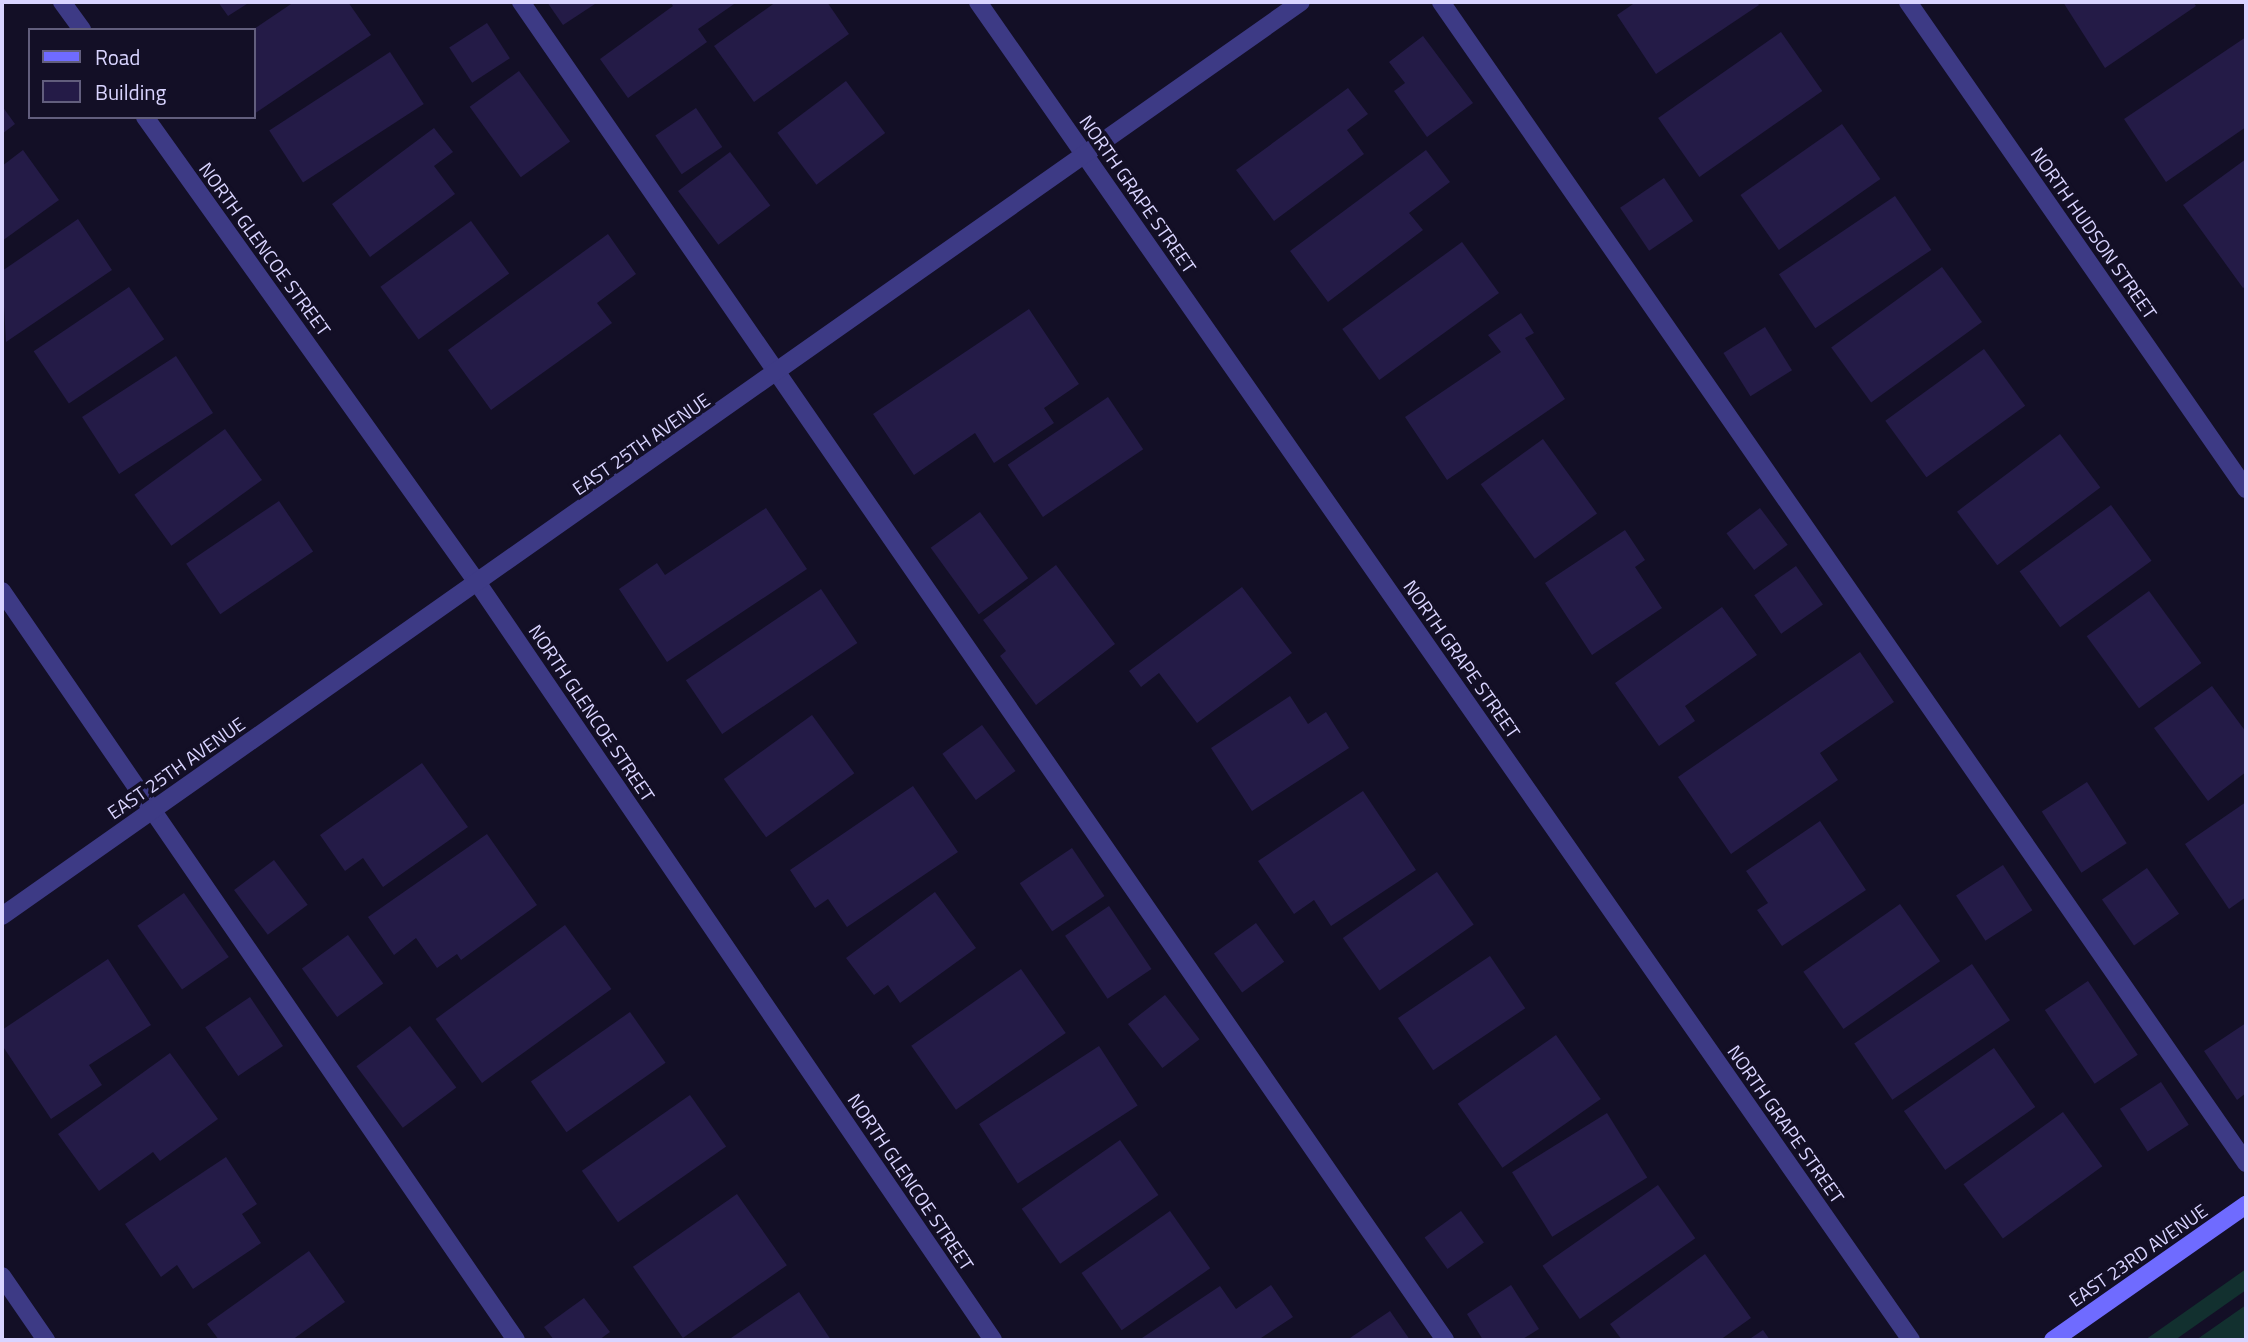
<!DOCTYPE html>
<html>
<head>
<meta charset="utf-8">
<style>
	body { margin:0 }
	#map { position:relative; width:2248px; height:1342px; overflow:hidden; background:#130f26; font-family:"Titillium Web",sans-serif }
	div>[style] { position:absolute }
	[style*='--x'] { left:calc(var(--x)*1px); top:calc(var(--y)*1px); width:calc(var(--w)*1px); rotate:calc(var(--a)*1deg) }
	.green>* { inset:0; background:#12302f }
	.building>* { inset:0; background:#241b47; transform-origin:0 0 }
	.lane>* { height:18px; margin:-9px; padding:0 9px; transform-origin:9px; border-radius:9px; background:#3d3a85 }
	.street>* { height:18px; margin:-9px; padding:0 9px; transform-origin:9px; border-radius:9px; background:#3d3a85 }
	.secondary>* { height:18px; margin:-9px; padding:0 9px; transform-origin:9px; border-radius:9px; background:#6f6bff }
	span { translate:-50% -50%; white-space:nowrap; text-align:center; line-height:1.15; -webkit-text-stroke:7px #130f26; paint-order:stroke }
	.street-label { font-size:19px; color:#d9d4ff }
	.frame { position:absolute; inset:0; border:4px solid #d9d4ff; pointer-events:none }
	.legend { position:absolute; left:28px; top:28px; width:228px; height:91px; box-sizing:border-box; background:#130f26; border:2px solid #625e7d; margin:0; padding:9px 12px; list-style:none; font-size:21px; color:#d9d4ff }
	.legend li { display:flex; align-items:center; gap:14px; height:35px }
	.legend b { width:35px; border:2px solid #625e7d }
</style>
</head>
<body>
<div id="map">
	<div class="green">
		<i style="clip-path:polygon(2246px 1269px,2246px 1290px,2175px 1340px,2145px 1340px)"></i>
		<i style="clip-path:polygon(2246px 1305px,2246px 1340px,2196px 1340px)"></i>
	</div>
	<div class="building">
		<i style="clip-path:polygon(218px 2px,250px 2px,228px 16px)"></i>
		<i style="clip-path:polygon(294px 2px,348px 2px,371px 35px,254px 114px,254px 29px)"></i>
		<i style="clip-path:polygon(547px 2px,598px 2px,563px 25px)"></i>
		<i style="clip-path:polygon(670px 2px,737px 2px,698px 29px,707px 42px,628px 98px,600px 59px,673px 6px)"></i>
		<i style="clip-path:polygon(776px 2px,827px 2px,849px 34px,754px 102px,714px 46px)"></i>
		<i style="clip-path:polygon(1636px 2px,1757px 2px,1759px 5px,1656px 74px,1617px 15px)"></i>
		<i style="clip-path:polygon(2063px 2px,2193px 2px,2196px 6px,2105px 68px)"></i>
		<i style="left:487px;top:23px;width:42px;height:45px;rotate:57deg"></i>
		<i style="left:1781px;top:32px;width:72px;height:150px;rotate:55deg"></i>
		<i style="clip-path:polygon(1423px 36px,1473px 103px,1427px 137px,1394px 91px,1405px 83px,1389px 62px)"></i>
		<i style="clip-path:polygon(2246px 37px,2246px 127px,2166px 182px,2124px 119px)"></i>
		<i style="left:390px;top:52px;width:62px;height:144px;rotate:57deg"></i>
		<i style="left:519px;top:71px;width:87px;height:61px;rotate:54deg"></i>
		<i style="left:846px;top:81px;width:65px;height:86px;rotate:53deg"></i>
		<i style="clip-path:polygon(1348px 88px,1368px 114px,1347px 130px,1364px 154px,1274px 221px,1236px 170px)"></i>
		<i style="clip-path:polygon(2px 106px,15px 124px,2px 134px)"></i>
		<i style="left:696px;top:108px;width:47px;height:49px;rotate:56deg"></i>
		<i style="left:1842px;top:124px;width:67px;height:124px;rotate:55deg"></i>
		<i style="clip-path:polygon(434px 128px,453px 152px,434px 166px,455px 194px,370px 257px,332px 204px)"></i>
		<i style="clip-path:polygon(23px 150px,59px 200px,2px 241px,2px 166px)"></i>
		<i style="clip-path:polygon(1426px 150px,1450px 182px,1409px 213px,1423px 230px,1328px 302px,1290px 251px)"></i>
		<i style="left:730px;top:152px;width:67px;height:65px;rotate:53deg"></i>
		<i style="clip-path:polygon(2246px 159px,2246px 286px,2243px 288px,2183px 205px)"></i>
		<i style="left:1664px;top:178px;width:52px;height:53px;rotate:56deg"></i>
		<i style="left:1895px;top:196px;width:65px;height:140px;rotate:56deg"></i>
		<i style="clip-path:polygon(78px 219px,112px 270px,6px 342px,2px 271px)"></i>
		<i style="left:471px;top:221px;width:65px;height:112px;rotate:54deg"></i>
		<i style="clip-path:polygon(608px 234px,636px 274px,597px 303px,612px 323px,491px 410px,448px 350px)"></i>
		<i style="left:1462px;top:242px;width:63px;height:148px;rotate:54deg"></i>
		<i style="left:1942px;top:267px;width:68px;height:137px;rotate:54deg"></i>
		<i style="left:129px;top:287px;width:63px;height:115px;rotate:56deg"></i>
		<i style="clip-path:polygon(1029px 309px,1079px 384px,1044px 408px,1054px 423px,994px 463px,975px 433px,914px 475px,873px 414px)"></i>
		<i style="clip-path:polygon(1521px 313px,1534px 333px,1525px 338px,1565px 399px,1447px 480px,1405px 417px,1501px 352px,1488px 335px)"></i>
		<i style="left:1765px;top:327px;width:51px;height:49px;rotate:58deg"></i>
		<i style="left:1984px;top:349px;width:70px;height:122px;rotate:54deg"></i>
		<i style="left:176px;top:356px;width:68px;height:112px;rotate:57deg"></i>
		<i style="left:1108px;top:397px;width:63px;height:121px;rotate:56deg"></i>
		<i style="left:225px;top:429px;width:63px;height:112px;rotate:54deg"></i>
		<i style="left:2060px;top:434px;width:67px;height:129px;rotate:53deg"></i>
		<i style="left:1543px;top:439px;width:92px;height:77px;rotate:54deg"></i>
		<i style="left:279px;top:501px;width:61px;height:112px;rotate:56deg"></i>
		<i style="left:2111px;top:505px;width:69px;height:113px;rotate:54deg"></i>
		<i style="clip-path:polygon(766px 508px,807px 569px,667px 662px,619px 589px,657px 563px,665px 575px)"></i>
		<i style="left:1760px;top:508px;width:46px;height:42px;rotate:53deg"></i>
		<i style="left:980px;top:512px;width:82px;height:61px;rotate:54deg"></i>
		<i style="clip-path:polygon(1625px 530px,1645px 560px,1635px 567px,1662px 608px,1592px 655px,1545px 583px)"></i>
		<i style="clip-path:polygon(1056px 565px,1115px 644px,1036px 705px,1000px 656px,1006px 651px,983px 620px)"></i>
		<i style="left:1796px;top:566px;width:47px;height:51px;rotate:55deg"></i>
		<i style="clip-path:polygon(1242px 587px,1292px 653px,1197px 723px,1159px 673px,1141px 687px,1129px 671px)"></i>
		<i style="left:821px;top:589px;width:65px;height:163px;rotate:56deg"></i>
		<i style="left:2149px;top:591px;width:89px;height:77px;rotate:54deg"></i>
		<i style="clip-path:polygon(1722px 607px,1757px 655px,1685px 706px,1695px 721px,1659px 746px,1615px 683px)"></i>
		<i style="clip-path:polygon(1860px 652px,1894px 702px,1820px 753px,1838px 780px,1731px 854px,1678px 777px)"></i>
		<i style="clip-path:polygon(2212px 686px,2246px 732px,2246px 772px,2208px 801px,2154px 728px)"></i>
		<i style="clip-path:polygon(1290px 696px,1308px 724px,1326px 712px,1349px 748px,1252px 811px,1211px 748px)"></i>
		<i style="left:812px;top:715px;width:72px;height:109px;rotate:54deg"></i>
		<i style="left:982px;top:725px;width:57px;height:49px;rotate:54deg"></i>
		<i style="clip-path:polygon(422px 763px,468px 827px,383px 887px,363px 858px,345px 871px,320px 835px)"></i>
		<i style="left:2087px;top:782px;width:73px;height:54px;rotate:57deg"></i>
		<i style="clip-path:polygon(913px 786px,958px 852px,847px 927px,828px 899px,815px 908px,790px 870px)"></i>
		<i style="clip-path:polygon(1363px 791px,1416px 870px,1331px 926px,1314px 900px,1294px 914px,1258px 861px)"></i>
		<i style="clip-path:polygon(2246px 802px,2246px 897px,2229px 909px,2185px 844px)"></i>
		<i style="clip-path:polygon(1820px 821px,1866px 890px,1782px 946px,1757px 910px,1768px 903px,1746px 871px)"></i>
		<i style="clip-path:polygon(487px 834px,537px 905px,461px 960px,457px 954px,437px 968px,416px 938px,394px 955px,368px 917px)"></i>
		<i style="left:1072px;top:848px;width:58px;height:63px;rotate:56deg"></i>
		<i style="left:274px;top:860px;width:56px;height:50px;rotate:53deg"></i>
		<i style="left:2003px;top:865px;width:54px;height:56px;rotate:57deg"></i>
		<i style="left:2147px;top:868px;width:56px;height:55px;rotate:55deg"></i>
		<i style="left:1437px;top:872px;width:64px;height:115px;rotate:55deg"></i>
		<i style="clip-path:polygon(935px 892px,976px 948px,900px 1003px,888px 985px,874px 995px,846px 958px)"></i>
		<i style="left:184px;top:893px;width:78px;height:57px;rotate:55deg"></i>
		<i style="left:1900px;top:904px;width:70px;height:118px;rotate:55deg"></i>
		<i style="left:1109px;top:906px;width:76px;height:53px;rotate:56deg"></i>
		<i style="left:1256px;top:923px;width:48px;height:52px;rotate:54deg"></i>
		<i style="left:565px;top:925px;width:79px;height:160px;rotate:54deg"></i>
		<i style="left:348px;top:935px;width:60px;height:57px;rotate:54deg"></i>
		<i style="left:1490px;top:956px;width:63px;height:111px;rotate:56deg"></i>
		<i style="clip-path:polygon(108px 959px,151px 1025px,89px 1065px,102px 1085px,51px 1119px,2px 1045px,2px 1030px)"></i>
		<i style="left:1972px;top:964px;width:68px;height:142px;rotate:56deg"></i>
		<i style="left:1021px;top:969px;width:78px;height:134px;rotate:55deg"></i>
		<i style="left:2088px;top:981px;width:89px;height:52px;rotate:56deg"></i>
		<i style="left:1165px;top:995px;width:56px;height:47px;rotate:52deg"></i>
		<i style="left:250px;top:997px;width:59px;height:54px;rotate:56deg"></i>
		<i style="left:630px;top:1012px;width:62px;height:121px;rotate:55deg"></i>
		<i style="clip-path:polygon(2246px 1023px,2246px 1093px,2237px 1100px,2204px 1051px)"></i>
		<i style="left:410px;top:1026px;width:77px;height:67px;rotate:53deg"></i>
		<i style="left:1556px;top:1035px;width:78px;height:120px;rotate:55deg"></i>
		<i style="left:1099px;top:1046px;width:71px;height:143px;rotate:57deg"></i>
		<i style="left:1994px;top:1048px;width:72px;height:110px;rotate:55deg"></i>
		<i style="clip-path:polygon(170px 1053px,218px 1119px,160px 1161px,153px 1152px,99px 1191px,58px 1134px)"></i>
		<i style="left:2161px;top:1082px;width:51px;height:49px;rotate:57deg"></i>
		<i style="left:690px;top:1095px;width:63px;height:132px;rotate:55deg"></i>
		<i style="left:2063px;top:1112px;width:67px;height:123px;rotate:54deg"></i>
		<i style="left:1607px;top:1113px;width:76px;height:112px;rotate:58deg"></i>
		<i style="left:1120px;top:1140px;width:67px;height:120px;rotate:55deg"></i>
		<i style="clip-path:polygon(226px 1157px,257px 1204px,242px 1214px,261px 1243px,193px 1289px,177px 1265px,161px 1277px,125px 1224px)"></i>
		<i style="left:1658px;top:1185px;width:65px;height:141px;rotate:55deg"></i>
		<i style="left:737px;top:1194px;width:87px;height:127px;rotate:55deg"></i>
		<i style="left:1170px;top:1211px;width:70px;height:108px;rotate:55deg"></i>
		<i style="left:1461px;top:1211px;width:39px;height:45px;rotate:54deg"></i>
		<i style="clip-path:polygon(309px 1251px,345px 1302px,292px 1340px,219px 1340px,207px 1324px)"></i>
		<i style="clip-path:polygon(1705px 1254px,1751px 1318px,1720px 1340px,1622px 1340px,1610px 1324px)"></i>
		<i style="clip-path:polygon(1271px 1285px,1293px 1317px,1258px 1340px,1139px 1340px,1220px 1286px,1236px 1309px)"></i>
		<i style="clip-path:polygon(1511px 1285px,1539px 1329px,1521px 1340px,1483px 1340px,1467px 1314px)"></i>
		<i style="clip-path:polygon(799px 1292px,831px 1340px,728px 1340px)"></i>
		<i style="clip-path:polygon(584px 1298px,610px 1332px,599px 1340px,554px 1340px,544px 1327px)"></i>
		<i style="clip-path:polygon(1390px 1311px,1410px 1340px,1352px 1340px,1350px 1338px)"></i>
		<i style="clip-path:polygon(1763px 1330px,1770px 1340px,1748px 1340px)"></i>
	</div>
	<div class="lane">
		<i style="--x:521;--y:2;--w:1626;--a:55.37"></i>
		<i style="--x:1441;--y:2;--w:1413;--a:55.26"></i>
		<i style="--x:2;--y:591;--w:908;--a:55.54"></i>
	</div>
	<div class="street">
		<i style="--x:62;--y:2;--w:34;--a:54"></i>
		<i style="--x:978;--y:2;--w:1631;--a:55.11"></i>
		<i style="--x:1908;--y:2;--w:593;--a:55.24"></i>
		<i style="--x:145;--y:117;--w:575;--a:54.49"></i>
		<i style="--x:479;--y:585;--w:913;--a:55.75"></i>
		<i style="--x:2;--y:916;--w:1588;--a:-35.13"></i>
		<i style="--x:2;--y:1276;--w:78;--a:55.5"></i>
	</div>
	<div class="secondary">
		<i style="--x:2053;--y:1340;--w:236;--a:-35"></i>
	</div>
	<div class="street-label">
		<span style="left:1138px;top:194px;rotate:55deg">NORTH GRAPE STREET</span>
		<span style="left:2094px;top:233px;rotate:55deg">NORTH HUDSON STREET</span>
		<span style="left:265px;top:249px;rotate:54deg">NORTH GLENCOE STREET</span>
		<span style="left:641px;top:444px;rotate:-35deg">EAST 25TH AVENUE</span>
		<span style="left:1462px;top:659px;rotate:55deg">NORTH GRAPE STREET</span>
		<span style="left:592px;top:713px;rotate:56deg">NORTH GLENCOE STREET</span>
		<span style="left:176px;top:768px;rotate:-35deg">EAST 25TH AVENUE</span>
		<span style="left:1786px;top:1124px;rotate:55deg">NORTH GRAPE STREET</span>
		<span style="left:911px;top:1182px;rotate:56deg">NORTH GLENCOE STREET</span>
		<span style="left:2138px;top:1255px;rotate:-35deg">EAST 23RD AVENUE</span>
	</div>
	<div class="frame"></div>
	<ul class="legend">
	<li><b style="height:9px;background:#6f6bff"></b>Road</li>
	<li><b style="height:19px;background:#241b47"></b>Building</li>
	</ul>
</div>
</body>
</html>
